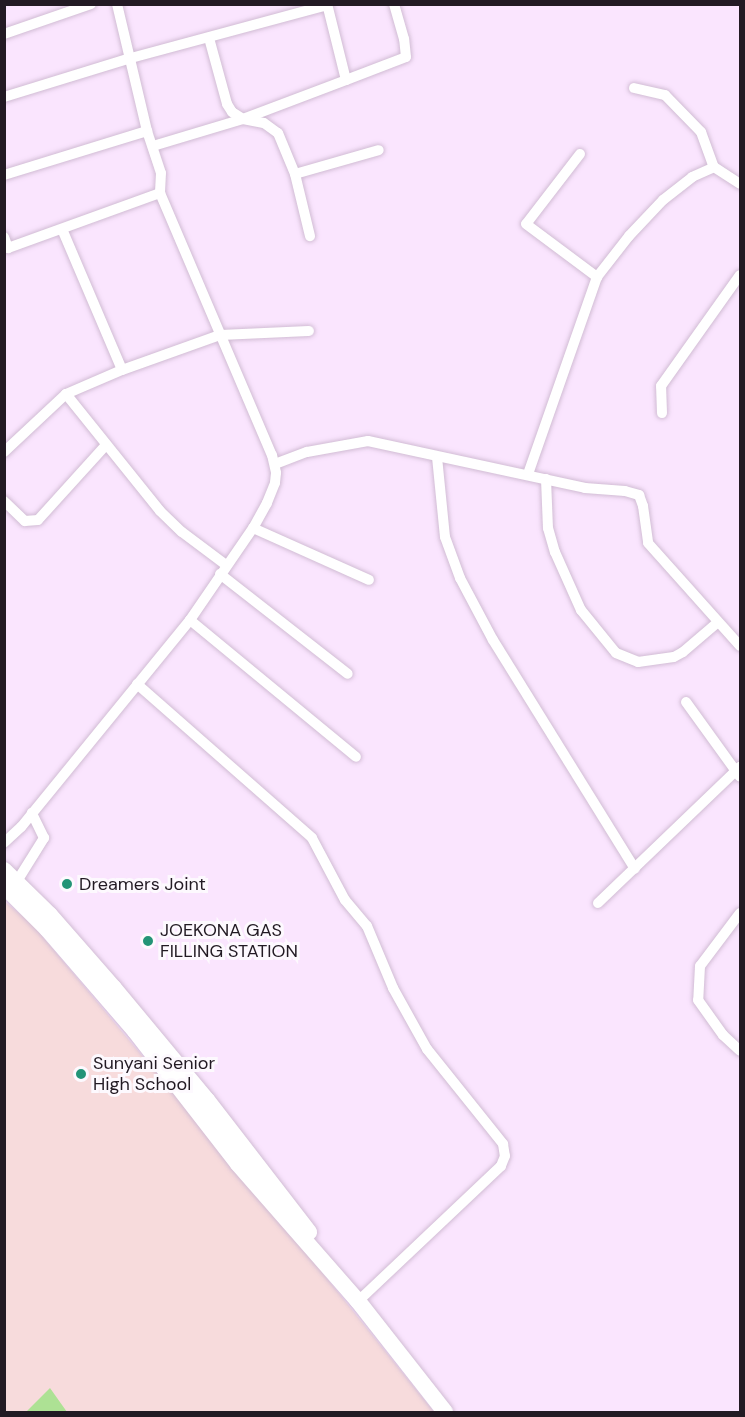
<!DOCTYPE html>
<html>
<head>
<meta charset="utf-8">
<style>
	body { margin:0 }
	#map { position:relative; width:745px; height:1417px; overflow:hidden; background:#fae5fe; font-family:"DM Sans",sans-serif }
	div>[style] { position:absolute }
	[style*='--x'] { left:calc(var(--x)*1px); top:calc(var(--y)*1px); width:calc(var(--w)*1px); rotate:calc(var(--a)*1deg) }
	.education>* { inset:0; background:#f7dbdc }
	.green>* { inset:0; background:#ade194 }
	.roads { filter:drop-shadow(0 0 2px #d1bcd4) drop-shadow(0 0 2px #d1bcd4) }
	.street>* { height:10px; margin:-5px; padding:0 5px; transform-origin:5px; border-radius:5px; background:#fff }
	.primary>* { height:16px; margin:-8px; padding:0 8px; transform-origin:8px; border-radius:8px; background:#fff }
	.dots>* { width:16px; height:16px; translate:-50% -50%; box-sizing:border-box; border:3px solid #fdf9fe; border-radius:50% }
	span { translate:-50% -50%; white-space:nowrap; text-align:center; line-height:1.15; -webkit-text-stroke:6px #fdf9fe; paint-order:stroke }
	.poi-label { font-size:18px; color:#221a23 }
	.left { translate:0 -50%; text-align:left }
	.frame { position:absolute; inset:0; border:6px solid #221a23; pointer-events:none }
</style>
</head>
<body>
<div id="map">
	<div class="education">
		<i style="clip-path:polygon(4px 901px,31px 923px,284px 1225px,434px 1412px,5px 1412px)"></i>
	</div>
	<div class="green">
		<i style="clip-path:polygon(50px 1388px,67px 1412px,25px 1412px,26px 1412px)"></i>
	</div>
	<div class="roads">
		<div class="street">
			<i style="--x:117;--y:4;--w:130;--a:76.7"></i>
			<i style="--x:147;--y:131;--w:44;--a:71.6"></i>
			<i style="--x:161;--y:173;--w:20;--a:93"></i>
			<i style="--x:4;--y:34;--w:92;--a:-19"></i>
			<i style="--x:209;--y:38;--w:68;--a:74.7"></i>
			<i style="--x:227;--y:104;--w:9;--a:58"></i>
			<i style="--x:232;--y:112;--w:13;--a:32"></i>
			<i style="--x:243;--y:119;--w:21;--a:11"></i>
			<i style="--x:264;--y:123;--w:17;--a:36"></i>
			<i style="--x:278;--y:133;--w:44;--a:67.5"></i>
			<i style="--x:295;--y:174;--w:64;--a:76.4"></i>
			<i style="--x:346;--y:80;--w:64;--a:-21"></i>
			<i style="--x:406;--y:57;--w:18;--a:-96"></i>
			<i style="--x:404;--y:39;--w:36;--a:-106"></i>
			<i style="--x:634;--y:88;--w:32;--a:13"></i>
			<i style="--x:665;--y:95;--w:52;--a:45.8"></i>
			<i style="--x:701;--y:132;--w:37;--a:70"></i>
			<i style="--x:714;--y:167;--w:31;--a:33"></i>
			<i style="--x:4;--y:97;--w:133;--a:-17.1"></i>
			<i style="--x:131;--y:58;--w:203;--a:-15.1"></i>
			<i style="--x:153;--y:146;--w:94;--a:-16.7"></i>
			<i style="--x:243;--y:119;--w:110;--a:-20.7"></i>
			<i style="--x:346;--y:80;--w:78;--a:-104"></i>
			<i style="--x:580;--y:154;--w:88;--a:127.6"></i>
			<i style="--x:526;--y:224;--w:89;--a:36.7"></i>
			<i style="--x:295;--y:174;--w:87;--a:-15.9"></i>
			<i style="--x:4;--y:175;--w:150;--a:-17.1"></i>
			<i style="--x:62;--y:229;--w:153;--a:66.9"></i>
			<i style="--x:4;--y:237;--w:12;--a:70"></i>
			<i style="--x:8;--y:248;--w:162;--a:-19.9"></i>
			<i style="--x:160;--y:193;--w:285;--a:66.9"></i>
			<i style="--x:272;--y:455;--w:18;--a:77"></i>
			<i style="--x:276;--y:473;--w:10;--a:96"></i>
			<i style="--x:275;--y:483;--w:22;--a:112"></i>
			<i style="--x:267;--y:503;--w:29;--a:119"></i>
			<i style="--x:253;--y:528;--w:112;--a:124.4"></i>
			<i style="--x:190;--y:620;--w:267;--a:129.2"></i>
			<i style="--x:21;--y:827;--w:23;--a:137"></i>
			<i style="--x:66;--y:394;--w:150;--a:51.2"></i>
			<i style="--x:160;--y:511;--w:30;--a:44"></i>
			<i style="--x:182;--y:532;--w:55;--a:36.9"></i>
			<i style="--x:662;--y:413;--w:27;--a:-92"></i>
			<i style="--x:661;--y:386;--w:136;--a:-54.6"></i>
			<i style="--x:4;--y:452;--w:85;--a:-43.1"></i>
			<i style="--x:66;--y:394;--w:61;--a:-23.2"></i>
			<i style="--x:122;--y:370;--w:104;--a:-19.7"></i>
			<i style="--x:220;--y:335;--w:89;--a:-2.6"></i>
			<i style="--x:437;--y:457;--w:80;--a:84.3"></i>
			<i style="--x:445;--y:537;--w:44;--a:69.9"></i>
			<i style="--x:460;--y:578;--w:70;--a:62"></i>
			<i style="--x:493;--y:640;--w:269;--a:58.2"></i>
			<i style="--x:275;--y:464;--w:34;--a:-21"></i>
			<i style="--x:307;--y:452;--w:62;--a:-10.2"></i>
			<i style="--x:368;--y:441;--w:222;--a:12.2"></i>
			<i style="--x:585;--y:488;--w:40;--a:4.3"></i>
			<i style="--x:625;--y:491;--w:15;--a:16"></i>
			<i style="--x:639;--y:495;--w:12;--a:70"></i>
			<i style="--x:643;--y:506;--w:37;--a:82"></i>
			<i style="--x:648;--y:543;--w:138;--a:48.2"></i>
			<i style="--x:528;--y:474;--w:209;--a:-70.7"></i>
			<i style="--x:597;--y:277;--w:52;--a:-52"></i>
			<i style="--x:629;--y:236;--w:50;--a:-46.6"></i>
			<i style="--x:663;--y:200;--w:37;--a:-38"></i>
			<i style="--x:692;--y:177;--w:24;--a:-24"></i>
			<i style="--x:546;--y:479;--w:49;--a:87.7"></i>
			<i style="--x:548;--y:528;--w:25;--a:74"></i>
			<i style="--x:555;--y:552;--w:64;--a:65.9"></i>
			<i style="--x:581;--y:610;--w:55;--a:50.9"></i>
			<i style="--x:616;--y:653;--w:24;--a:22"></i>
			<i style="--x:638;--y:662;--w:36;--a:-8"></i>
			<i style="--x:674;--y:657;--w:10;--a:-29"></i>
			<i style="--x:683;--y:652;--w:45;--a:-40.5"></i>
			<i style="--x:4;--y:501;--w:29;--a:44"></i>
			<i style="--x:25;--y:521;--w:13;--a:-4"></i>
			<i style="--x:38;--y:520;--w:101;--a:-47.8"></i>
			<i style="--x:253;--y:528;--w:127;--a:24.1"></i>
			<i style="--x:220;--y:574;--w:162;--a:38"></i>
			<i style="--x:190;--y:620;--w:215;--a:39.5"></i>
			<i style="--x:137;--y:684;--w:233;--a:41.3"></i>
			<i style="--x:312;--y:838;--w:70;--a:62"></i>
			<i style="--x:345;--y:900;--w:34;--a:50"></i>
			<i style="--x:367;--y:926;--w:67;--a:67.2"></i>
			<i style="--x:393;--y:988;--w:70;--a:60.9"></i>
			<i style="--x:427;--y:1049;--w:122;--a:51.3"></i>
			<i style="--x:503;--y:1144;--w:12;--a:81"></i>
			<i style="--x:505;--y:1156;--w:11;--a:112"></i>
			<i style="--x:501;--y:1166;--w:197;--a:136.6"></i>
			<i style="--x:686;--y:702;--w:92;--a:54.2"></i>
			<i style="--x:14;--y:886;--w:57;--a:-58"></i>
			<i style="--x:44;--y:838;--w:28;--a:-116"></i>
			<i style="--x:598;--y:903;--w:197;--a:-43.8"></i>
			<i style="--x:740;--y:913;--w:66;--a:127"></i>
			<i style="--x:700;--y:966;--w:34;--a:93"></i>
			<i style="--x:698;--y:1000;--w:43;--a:54.5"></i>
			<i style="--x:723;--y:1035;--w:23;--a:43"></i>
		</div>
		<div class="primary">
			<i style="--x:4;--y:870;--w:64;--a:44.4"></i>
			<i style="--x:50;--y:915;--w:97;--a:48.8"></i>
			<i style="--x:114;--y:988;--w:146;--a:50.3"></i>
			<i style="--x:207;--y:1100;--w:167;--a:52.3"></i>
			<i style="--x:4;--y:886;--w:61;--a:45"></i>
			<i style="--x:47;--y:929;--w:135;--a:49.2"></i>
			<i style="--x:135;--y:1031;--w:168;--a:52.2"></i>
			<i style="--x:238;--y:1164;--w:182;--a:48.8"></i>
			<i style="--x:358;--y:1301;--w:141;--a:51.9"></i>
		</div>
	</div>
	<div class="dots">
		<i style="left:67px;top:884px;background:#239477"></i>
		<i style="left:148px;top:941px;background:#239477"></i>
		<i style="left:81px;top:1074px;background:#239477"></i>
	</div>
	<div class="poi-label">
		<span class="left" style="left:79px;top:884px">Dreamers Joint</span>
		<span class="left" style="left:160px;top:941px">JOEKONA GAS<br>FILLING STATION</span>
		<span class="left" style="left:93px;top:1074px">Sunyani Senior<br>High School</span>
	</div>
	<div class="frame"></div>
</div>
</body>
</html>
